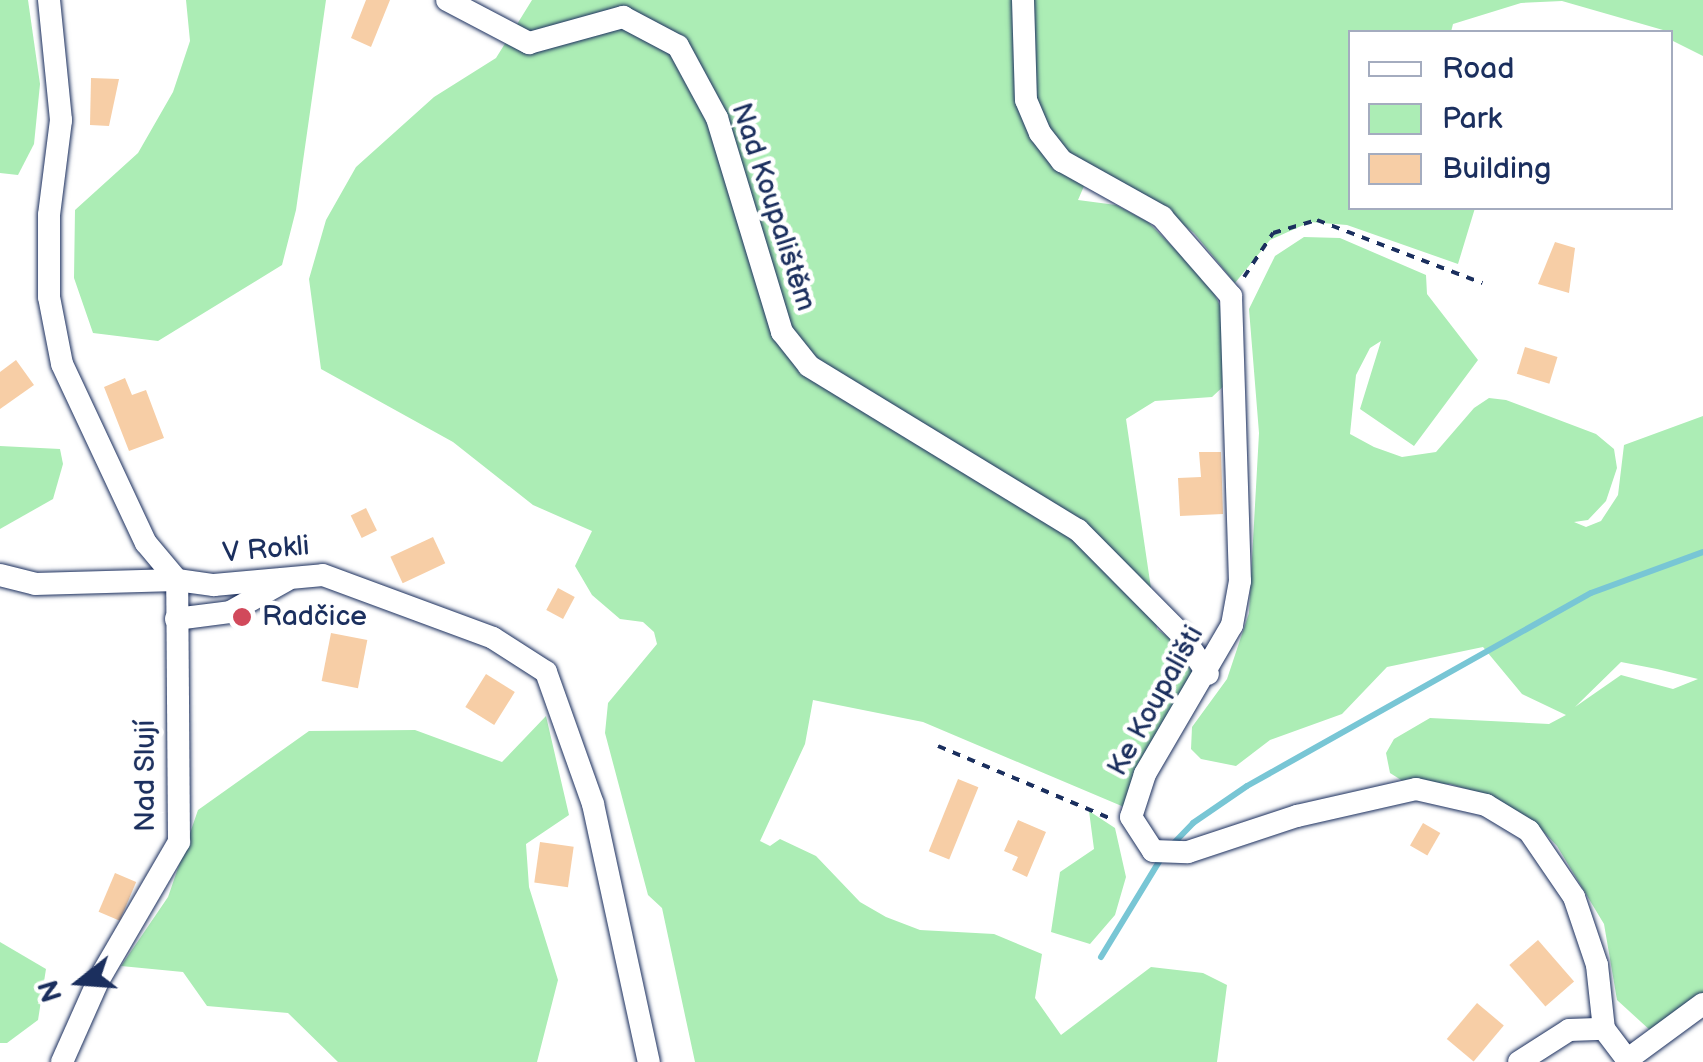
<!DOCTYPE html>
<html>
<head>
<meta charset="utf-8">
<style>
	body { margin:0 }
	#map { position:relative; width:1703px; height:1062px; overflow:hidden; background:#fff; font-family:"Balsamiq Sans",sans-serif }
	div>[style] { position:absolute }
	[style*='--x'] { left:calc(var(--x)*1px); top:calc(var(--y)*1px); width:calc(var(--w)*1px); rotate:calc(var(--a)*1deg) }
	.green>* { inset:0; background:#acedb5 }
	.stream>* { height:6px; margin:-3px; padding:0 3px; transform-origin:3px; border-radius:3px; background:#78c6d5 }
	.building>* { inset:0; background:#f7cea6; transform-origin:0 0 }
	.path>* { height:4px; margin-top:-2px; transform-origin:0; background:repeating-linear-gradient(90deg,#1b2f5e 0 8px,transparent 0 16px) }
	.roads { filter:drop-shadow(0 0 2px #1b2f5e) drop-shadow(0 0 2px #1b2f5e) }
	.minor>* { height:22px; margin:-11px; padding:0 11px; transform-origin:11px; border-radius:11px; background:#fff }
	.dots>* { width:28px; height:28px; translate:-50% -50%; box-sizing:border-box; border:5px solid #fff; border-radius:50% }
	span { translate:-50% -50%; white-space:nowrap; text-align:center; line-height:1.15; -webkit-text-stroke:9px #fff; paint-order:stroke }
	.street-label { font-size:28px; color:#1b2f5e }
	.poi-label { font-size:28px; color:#1b2f5e }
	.left { translate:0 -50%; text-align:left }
	.legend { position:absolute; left:1348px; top:30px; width:325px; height:180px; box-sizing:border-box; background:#fff; border:2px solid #a4acbf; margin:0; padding:12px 18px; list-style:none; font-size:30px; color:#1b2f5e }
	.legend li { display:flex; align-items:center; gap:20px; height:50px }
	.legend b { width:50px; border:2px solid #a4acbf }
	.north { position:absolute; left:30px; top:932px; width:100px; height:100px; -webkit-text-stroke:8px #fff; paint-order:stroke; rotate:253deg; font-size:28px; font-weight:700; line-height:40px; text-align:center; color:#1b2f5e }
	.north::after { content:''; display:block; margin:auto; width:35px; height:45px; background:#1b2f5e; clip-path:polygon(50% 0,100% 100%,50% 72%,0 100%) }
</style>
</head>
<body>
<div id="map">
	<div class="green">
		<i style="clip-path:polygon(0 0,28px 0,40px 84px,34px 144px,18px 175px,0 173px)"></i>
		<i style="clip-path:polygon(186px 0,326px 0,296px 210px,282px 265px,158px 341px,93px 333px,74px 278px,75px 210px,138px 153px,173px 92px,190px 41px)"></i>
		<i style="clip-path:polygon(532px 0,1703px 0,1703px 56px,1671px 40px,1670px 32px,1562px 1px,1521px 3px,1453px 24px,1451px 32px,1350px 32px,1350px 208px,1475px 208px,1458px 264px,1347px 225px,1310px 222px,1270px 240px,1235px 283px,1194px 233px,1140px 192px,1091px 170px,1078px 200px,1116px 205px,1148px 222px,1210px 284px,1226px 319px,1227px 383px,1212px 397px,1155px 401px,1126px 419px,1157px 629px,1172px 640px,1193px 673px,1124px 807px,923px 722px,813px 700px,805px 744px,760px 841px,770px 846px,780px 839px,816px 856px,860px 902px,886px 917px,920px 930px,994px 934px,1042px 954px,1035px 998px,1061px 1035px,1151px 967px,1203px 973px,1227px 985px,1217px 1062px,695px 1062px,662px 908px,648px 895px,605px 733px,608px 703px,657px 644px,654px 632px,643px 622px,620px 619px,592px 595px,575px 566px,592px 531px,533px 505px,453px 442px,321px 369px,309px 279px,326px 220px,356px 167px,434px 97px,496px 58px)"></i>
		<i style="clip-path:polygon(evenodd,1304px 237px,1340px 238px,1426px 275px,1427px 294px,1478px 360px,1414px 446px,1360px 409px,1381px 341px,1370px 348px,1356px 375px,1350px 434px,1374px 447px,1402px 457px,1436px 452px,1474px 408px,1489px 398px,1506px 400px,1596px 434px,1614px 449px,1617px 468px,1606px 501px,1588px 520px,1574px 522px,1586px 527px,1601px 521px,1618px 495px,1624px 445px,1703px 416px,1703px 999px,1652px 1032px,1617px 1000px,1604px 924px,1557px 846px,1537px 825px,1493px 797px,1450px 784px,1409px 785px,1390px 773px,1386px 753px,1394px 739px,1430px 718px,1549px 724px,1566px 715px,1522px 694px,1483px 647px,1387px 667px,1342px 714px,1270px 740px,1236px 766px,1201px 759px,1191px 749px,1192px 727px,1227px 679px,1249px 613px,1259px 433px,1249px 309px,1275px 256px,1304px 237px,1621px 662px,1657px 669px,1698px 679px,1673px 689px,1621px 675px,1575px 707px,1621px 662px)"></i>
		<i style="clip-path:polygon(0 446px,60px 449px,63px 464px,53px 499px,0 529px)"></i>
		<i style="clip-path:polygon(546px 716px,569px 815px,526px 844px,529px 887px,558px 980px,537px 1062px,338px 1062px,288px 1013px,207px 1006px,183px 972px,121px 966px,168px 897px,198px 810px,309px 731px,415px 730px,502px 762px)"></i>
		<i style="clip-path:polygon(1089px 811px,1115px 828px,1126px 877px,1115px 915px,1090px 944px,1051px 932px,1060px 872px,1094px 849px)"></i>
		<i style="clip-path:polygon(0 942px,46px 969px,38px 1020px,7px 1043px,0 1043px)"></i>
	</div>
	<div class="stream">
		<i style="--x:1171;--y:846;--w:32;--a:-46"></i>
		<i style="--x:1193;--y:823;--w:65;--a:-34.4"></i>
		<i style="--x:1247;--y:786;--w:394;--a:-29.3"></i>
		<i style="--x:1591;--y:593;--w:119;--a:-20.1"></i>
		<i style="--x:1101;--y:957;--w:119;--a:-58.7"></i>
	</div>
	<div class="building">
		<i style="clip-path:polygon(366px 0,390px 0,371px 47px,351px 38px)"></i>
		<i style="clip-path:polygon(91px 78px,119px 79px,109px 126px,90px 125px)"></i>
		<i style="clip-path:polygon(1555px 242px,1575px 248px,1569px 293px,1538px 284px)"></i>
		<i style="left:1525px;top:347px;width:34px;height:28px;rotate:17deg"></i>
		<i style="clip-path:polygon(16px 360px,34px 385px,0 409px,0 372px)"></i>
		<i style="clip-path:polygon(125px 378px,132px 395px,146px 390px,164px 438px,129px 451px,104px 387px)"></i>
		<i style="clip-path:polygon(1199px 452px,1221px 452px,1223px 514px,1180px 516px,1178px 478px,1201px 477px)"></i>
		<i style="left:366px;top:508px;width:25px;height:17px;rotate:64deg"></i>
		<i style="left:433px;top:537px;width:29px;height:47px;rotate:65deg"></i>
		<i style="left:558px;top:588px;width:19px;height:25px;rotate:28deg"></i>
		<i style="left:331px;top:633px;width:37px;height:49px;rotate:11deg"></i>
		<i style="left:486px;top:674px;width:34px;height:39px;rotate:32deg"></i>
		<i style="left:958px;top:779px;width:22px;height:78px;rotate:22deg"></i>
		<i style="clip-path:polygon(1018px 820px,1046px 832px,1027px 877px,1012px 870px,1018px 857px,1004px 851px)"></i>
		<i style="left:1423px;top:823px;width:20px;height:26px;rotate:30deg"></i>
		<i style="left:540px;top:842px;width:34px;height:41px;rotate:8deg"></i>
		<i style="left:115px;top:873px;width:23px;height:42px;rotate:23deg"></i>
		<i style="left:1538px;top:940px;width:55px;height:38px;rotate:49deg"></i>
		<i style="left:1477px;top:1003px;width:35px;height:47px;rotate:40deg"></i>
	</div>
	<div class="path">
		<i style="--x:1244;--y:277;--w:53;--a:-56.6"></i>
		<i style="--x:1273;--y:233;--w:46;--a:-16.5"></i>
		<i style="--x:1317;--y:220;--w:177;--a:20.9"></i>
		<i style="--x:938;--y:746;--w:186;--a:22.8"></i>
	</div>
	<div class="roads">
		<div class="minor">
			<i style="--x:49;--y:0;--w:121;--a:84.3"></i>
			<i style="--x:61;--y:120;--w:96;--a:97.2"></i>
			<i style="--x:49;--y:215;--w:82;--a:90"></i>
			<i style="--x:49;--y:297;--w:68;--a:79"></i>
			<i style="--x:62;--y:364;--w:198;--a:64.9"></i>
			<i style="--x:146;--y:543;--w:48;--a:50"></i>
			<i style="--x:447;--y:0;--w:93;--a:27.7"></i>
			<i style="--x:529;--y:43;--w:98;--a:-15.5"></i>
			<i style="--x:623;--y:17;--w:62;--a:27.8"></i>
			<i style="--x:678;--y:46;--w:82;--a:61.6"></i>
			<i style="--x:717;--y:118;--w:224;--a:73.1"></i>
			<i style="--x:782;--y:332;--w:43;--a:51.5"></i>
			<i style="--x:809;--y:366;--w:315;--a:31.4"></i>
			<i style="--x:1078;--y:530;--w:146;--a:45.3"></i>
			<i style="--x:1181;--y:634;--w:48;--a:56"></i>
			<i style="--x:1023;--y:0;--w:100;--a:88.3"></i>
			<i style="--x:1026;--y:100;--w:36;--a:67"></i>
			<i style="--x:1040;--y:133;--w:36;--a:52"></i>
			<i style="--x:1062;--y:161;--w:115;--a:29.2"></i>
			<i style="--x:1162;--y:217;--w:105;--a:48.9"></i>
			<i style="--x:1231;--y:296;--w:285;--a:88.2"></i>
			<i style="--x:1240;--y:581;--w:45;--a:100.3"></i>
			<i style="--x:1232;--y:625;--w:173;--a:120.3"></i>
			<i style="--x:1145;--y:774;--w:45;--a:108"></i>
			<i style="--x:1131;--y:817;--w:40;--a:57.1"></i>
			<i style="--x:1153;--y:851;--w:35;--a:2"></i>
			<i style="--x:1188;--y:852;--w:115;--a:-18.3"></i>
			<i style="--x:1297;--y:816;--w:122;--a:-12.8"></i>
			<i style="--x:1416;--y:789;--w:72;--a:12.9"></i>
			<i style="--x:1486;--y:805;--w:50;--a:31.2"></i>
			<i style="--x:1529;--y:831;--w:80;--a:55.7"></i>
			<i style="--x:1574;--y:897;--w:72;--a:71.3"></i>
			<i style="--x:1597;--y:965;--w:64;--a:83.8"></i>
			<i style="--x:0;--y:575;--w:36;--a:14"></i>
			<i style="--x:35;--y:584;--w:142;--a:-1.6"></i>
			<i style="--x:177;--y:580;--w:37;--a:8"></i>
			<i style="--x:214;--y:585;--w:109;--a:-5.2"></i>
			<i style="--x:323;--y:575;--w:181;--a:20.3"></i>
			<i style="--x:493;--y:638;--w:63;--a:32.7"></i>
			<i style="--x:546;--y:672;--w:140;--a:70.4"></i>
			<i style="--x:593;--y:804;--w:264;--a:77.8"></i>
			<i style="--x:176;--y:619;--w:54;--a:-7.4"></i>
			<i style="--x:230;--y:612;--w:65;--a:-29.3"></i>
			<i style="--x:1628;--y:1059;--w:93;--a:-36.3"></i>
			<i style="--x:62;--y:1062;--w:89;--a:-66"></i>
			<i style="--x:98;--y:981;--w:161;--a:-59.8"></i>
			<i style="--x:179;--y:842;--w:262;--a:-90.4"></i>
			<i style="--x:1519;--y:1062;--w:59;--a:-32.6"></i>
			<i style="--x:1569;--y:1030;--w:35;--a:-2"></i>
			<i style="--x:1604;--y:1029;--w:41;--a:52.9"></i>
		</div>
	</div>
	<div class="dots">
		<i style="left:242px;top:617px;background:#d1495b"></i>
	</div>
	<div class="street-label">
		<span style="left:773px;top:207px;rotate:72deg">Nad Koupalištěm</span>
		<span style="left:266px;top:550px;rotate:-5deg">V Rokli</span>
		<span style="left:1156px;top:701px;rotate:-61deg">Ke Koupališti</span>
		<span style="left:146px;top:776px;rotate:-90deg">Nad Slují</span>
	</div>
	<div class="poi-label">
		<span class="left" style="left:262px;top:617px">Radčice</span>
	</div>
	<ul class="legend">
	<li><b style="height:12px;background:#fff"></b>Road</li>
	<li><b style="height:28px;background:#acedb5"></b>Park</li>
	<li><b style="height:28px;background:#f7cea6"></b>Building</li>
	</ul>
	<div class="north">N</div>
</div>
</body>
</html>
